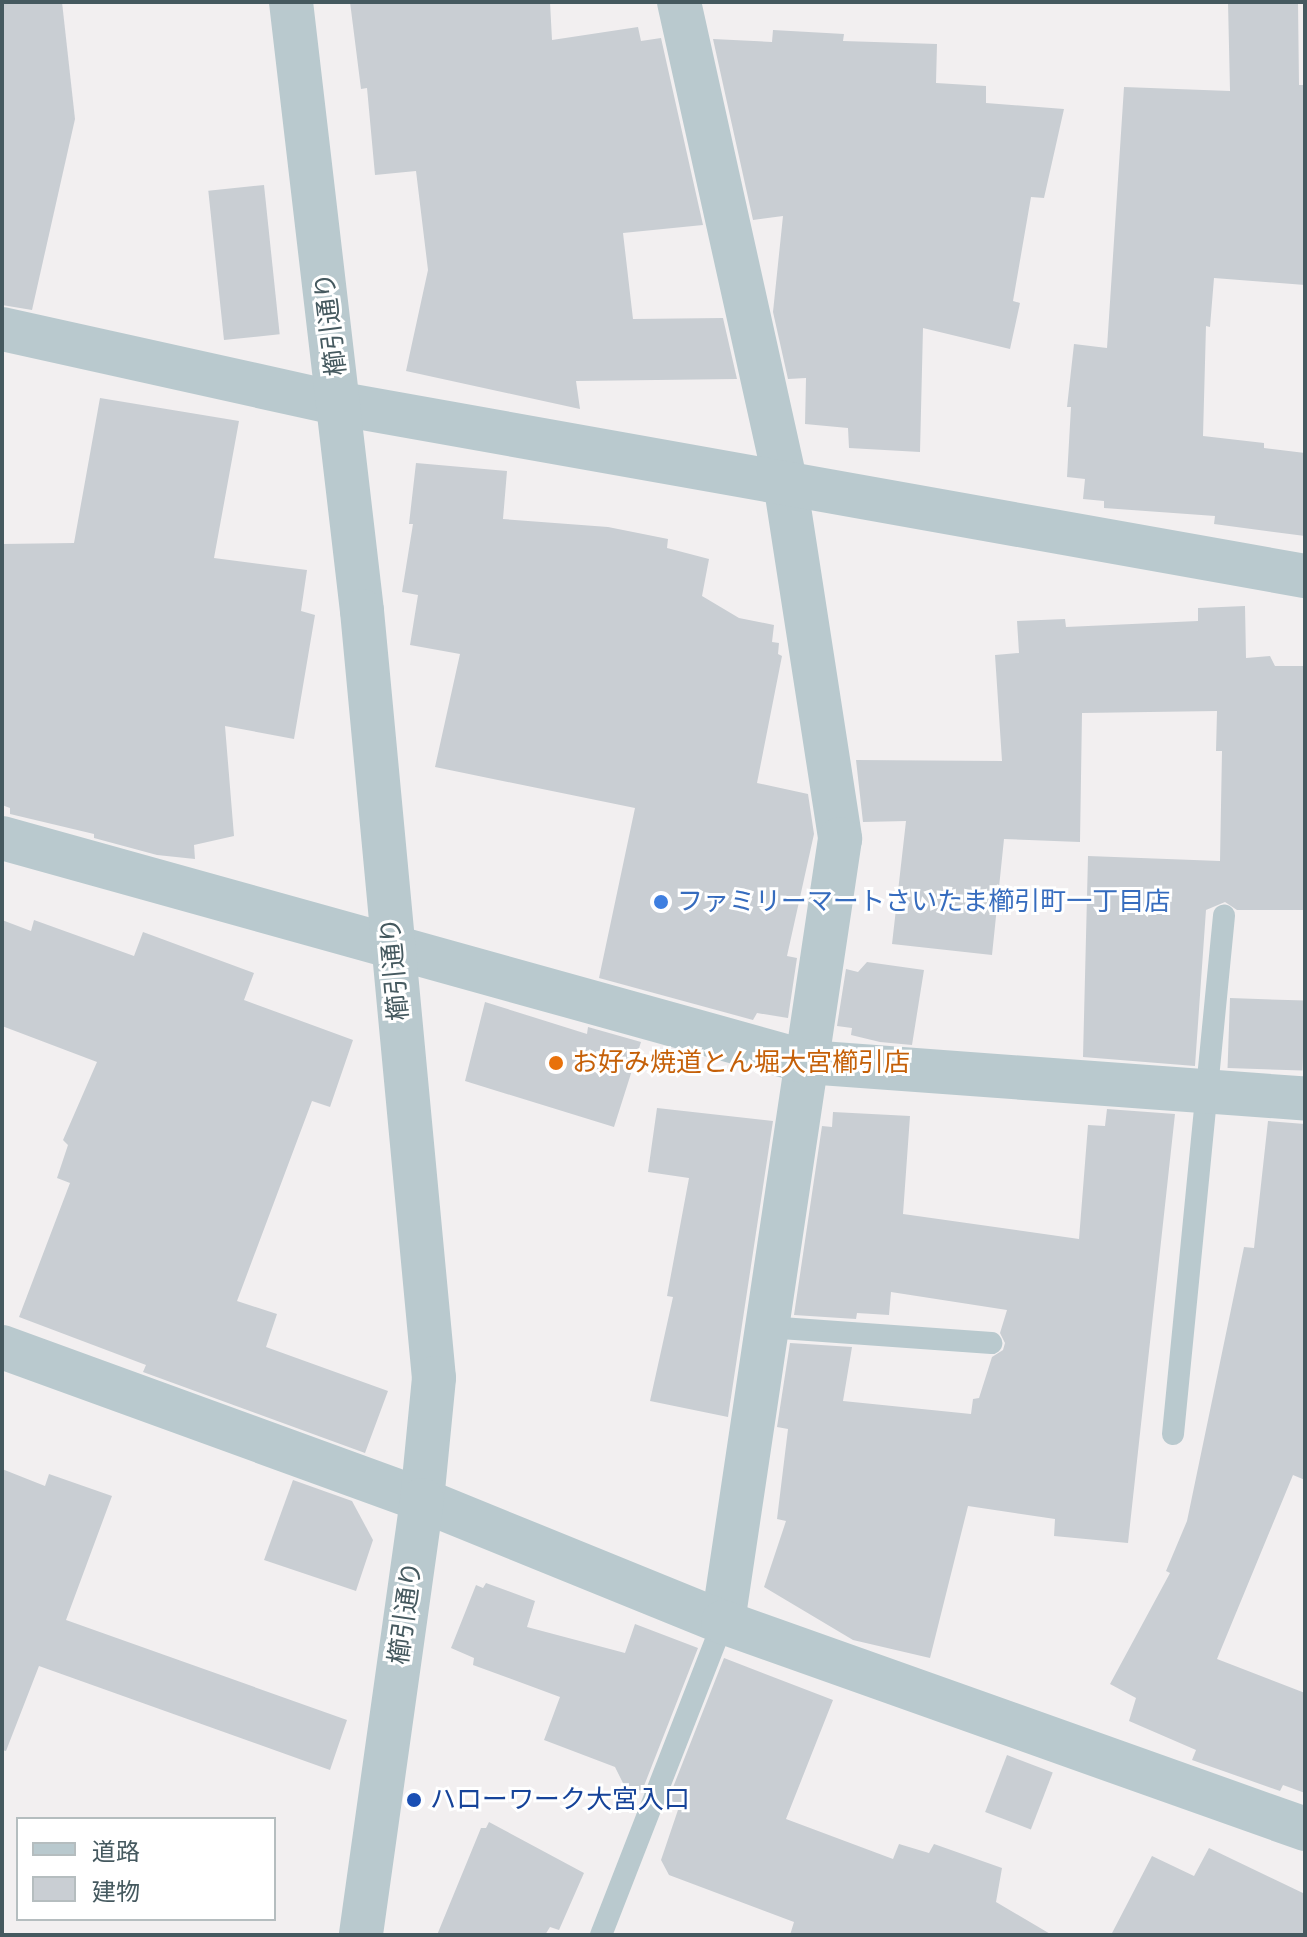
<!DOCTYPE html>
<html>
<head>
<meta charset="utf-8">
<style>
	body { margin:0 }
	#map { position:relative; width:1307px; height:1937px; overflow:hidden; background:#f2eff0; font-family:"Fira Sans Condensed","Noto Sans JP",sans-serif }
	div>[style] { position:absolute }
	[style*='--x'] { left:calc(var(--x)*1px); top:calc(var(--y)*1px); width:calc(var(--w)*1px); rotate:calc(var(--a)*1deg) }
	.building>* { inset:0; background:#c9ced3; transform-origin:0 0 }
	.service>* { height:22px; margin:-11px; padding:0 11px; transform-origin:11px; border-radius:11px; background:#b9c9ce }
	.minor>* { height:44px; margin:-22px; padding:0 22px; transform-origin:22px; border-radius:22px; background:#b9c9ce }
	.tertiary>* { height:44px; margin:-22px; padding:0 22px; transform-origin:22px; border-radius:22px; background:#b9c9ce }
	.dots>* { width:22px; height:22px; translate:-50% -50%; box-sizing:border-box; border:4px solid #fff; border-radius:50% }
	span { translate:-50% -50%; white-space:nowrap; text-align:center; line-height:1.15; -webkit-text-stroke:6px #fff; paint-order:stroke }
	.street-label { font-size:26px; color:#45595f }
	.shop-label { font-size:26px; color:#366cbe }
	.left { translate:0 -50%; text-align:left }
	.food-label { font-size:26px; color:#c56008 }
	.transit-label { font-size:26px; color:#164399 }
	.frame { position:absolute; inset:0; border:4px solid #45595f; pointer-events:none }
	.legend { position:absolute; left:16px; top:1817px; width:260px; height:104px; box-sizing:border-box; background:#fff; border:2px solid #b5bdbf; margin:0; padding:10px 14px; list-style:none; font-size:24px; color:#45595f }
	.legend li { display:flex; align-items:center; gap:16px; height:40px }
	.legend b { width:40px; border:2px solid #b5bdbf }
</style>
</head>
<body>
<div id="map">
	<div class="building">
		<i style="clip-path:polygon(2px 2px,62px 2px,75px 119px,32px 310px,2px 305px)"></i>
		<i style="clip-path:polygon(350px 2px,550px 2px,552px 40px,638px 27px,641px 41px,661px 38px,703px 225px,623px 233px,633px 319px,723px 318px,737px 379px,576px 381px,580px 409px,406px 371px,428px 270px,416px 171px,375px 175px,367px 88px,361px 89px)"></i>
		<i style="clip-path:polygon(1228px 2px,1298px 2px,1299px 85px,1305px 85px,1305px 285px,1214px 278px,1210px 327px,1206px 326px,1203px 436px,1264px 443px,1264px 448px,1305px 453px,1305px 536px,1214px 524px,1215px 516px,1104px 508px,1104px 501px,1083px 499px,1085px 479px,1067px 477px,1071px 407px,1067px 407px,1074px 344px,1107px 348px,1124px 87px,1230px 91px)"></i>
		<i style="clip-path:polygon(773px 30px,844px 34px,843px 41px,937px 44px,936px 83px,986px 86px,986px 103px,1064px 109px,1044px 198px,1031px 197px,1013px 301px,1020px 303px,1010px 349px,923px 328px,920px 452px,849px 448px,848px 428px,805px 424px,806px 378px,788px 379px,773px 312px,783px 216px,753px 220px,713px 39px,772px 42px)"></i>
		<i style="left:264px;top:185px;width:150px;height:56px;rotate:84deg"></i>
		<i style="clip-path:polygon(100px 398px,239px 421px,214px 558px,307px 570px,301px 611px,315px 615px,294px 739px,225px 726px,234px 836px,194px 845px,195px 859px,157px 855px,94px 838px,94px 834px,10px 814px,10px 808px,2px 805px,2px 544px,74px 543px)"></i>
		<i style="clip-path:polygon(416px 463px,507px 471px,503px 519px,608px 527px,668px 539px,667px 548px,709px 559px,702px 596px,739px 618px,774px 625px,772px 642px,779px 643px,778px 654px,782px 656px,757px 783px,808px 794px,814px 834px,787px 956px,797px 958px,788px 1018px,757px 1013px,753px 1020px,599px 978px,635px 808px,435px 767px,460px 654px,410px 645px,418px 595px,402px 592px,413px 524px,409px 524px)"></i>
		<i style="clip-path:polygon(1245px 606px,1246px 658px,1270px 656px,1275px 666px,1305px 666px,1305px 910px,1237px 910px,1225px 902px,1206px 910px,1195px 1066px,1083px 1057px,1088px 856px,1220px 861px,1222px 751px,1216px 751px,1217px 711px,1082px 713px,1080px 842px,1004px 839px,992px 955px,892px 944px,906px 821px,863px 822px,856px 760px,1002px 761px,995px 655px,1019px 653px,1017px 621px,1065px 619px,1066px 627px,1198px 621px,1198px 608px)"></i>
		<i style="clip-path:polygon(2px 920px,31px 931px,34px 920px,134px 956px,143px 932px,254px 973px,244px 1000px,353px 1040px,330px 1107px,312px 1101px,237px 1301px,277px 1314px,266px 1347px,388px 1391px,365px 1453px,143px 1372px,146px 1365px,19px 1317px,70px 1183px,57px 1178px,68px 1145px,63px 1140px,97px 1062px,2px 1026px)"></i>
		<i style="clip-path:polygon(867px 962px,924px 970px,912px 1045px,880px 1042px,851px 1035px,852px 1028px,837px 1026px,846px 969px,858px 972px)"></i>
		<i style="left:1230px;top:998px;width:75px;height:70px;rotate:2deg"></i>
		<i style="clip-path:polygon(485px 1002px,587px 1034px,588px 1027px,641px 1042px,614px 1127px,465px 1081px)"></i>
		<i style="clip-path:polygon(657px 1108px,773px 1121px,728px 1417px,650px 1401px,673px 1297px,667px 1296px,689px 1178px,648px 1172px)"></i>
		<i style="clip-path:polygon(1107px 1109px,1175px 1114px,1128px 1543px,1054px 1536px,1055px 1519px,968px 1506px,930px 1658px,853px 1640px,764px 1587px,786px 1521px,777px 1519px,788px 1429px,777px 1427px,790px 1343px,852px 1347px,843px 1401px,971px 1414px,973px 1399px,979px 1398px,992px 1357px,1003px 1350px,1005px 1343px,1000px 1333px,1007px 1310px,891px 1292px,889px 1315px,857px 1313px,856px 1319px,794px 1315px,822px 1126px,832px 1127px,833px 1112px,910px 1116px,903px 1214px,1079px 1239px,1088px 1125px,1105px 1126px)"></i>
		<i style="clip-path:polygon(1268px 1121px,1305px 1124px,1305px 1480px,1293px 1475px,1217px 1659px,1305px 1693px,1305px 1793px,1283px 1785px,1280px 1791px,1192px 1760px,1196px 1750px,1129px 1721px,1136px 1698px,1110px 1684px,1170px 1573px,1166px 1571px,1187px 1521px,1244px 1247px,1254px 1248px)"></i>
		<i style="clip-path:polygon(2px 1469px,45px 1486px,49px 1474px,112px 1496px,66px 1620px,347px 1720px,330px 1770px,39px 1666px,6px 1751px,2px 1750px)"></i>
		<i style="clip-path:polygon(293px 1480px,352px 1501px,373px 1540px,356px 1591px,264px 1560px)"></i>
		<i style="clip-path:polygon(486px 1583px,535px 1601px,527px 1627px,625px 1653px,635px 1624px,698px 1648px,642px 1791px,624px 1785px,615px 1767px,544px 1740px,560px 1697px,473px 1665px,474px 1658px,451px 1648px,476px 1585px,483px 1588px)"></i>
		<i style="clip-path:polygon(724px 1658px,833px 1700px,786px 1819px,893px 1859px,899px 1844px,929px 1853px,934px 1844px,1002px 1868px,996px 1902px,1052px 1935px,790px 1935px,794px 1922px,669px 1875px,661px 1860px,680px 1804px,668px 1800px)"></i>
		<i style="left:1007px;top:1755px;width:49px;height:61px;rotate:21deg"></i>
		<i style="clip-path:polygon(489px 1822px,584px 1873px,559px 1930px,550px 1927px,545px 1935px,437px 1935px,481px 1828px,486px 1828px)"></i>
		<i style="clip-path:polygon(1209px 1848px,1305px 1894px,1305px 1935px,1111px 1935px,1152px 1856px,1194px 1876px)"></i>
	</div>
	<div class="service">
		<i style="--x:767;--y:1327;--w:225;--a:4.1"></i>
		<i style="--x:1173;--y:1434;--w:521;--a:-84.38"></i>
		<i style="--x:601;--y:1935;--w:336;--a:-68.7"></i>
	</div>
	<div class="minor">
		<i style="--x:679;--y:2;--w:492;--a:77.5"></i>
		<i style="--x:785;--y:482;--w:361;--a:81.2"></i>
		<i style="--x:840;--y:839;--w:792;--a:98.5"></i>
		<i style="--x:2;--y:329;--w:347;--a:12.5"></i>
		<i style="--x:341;--y:404;--w:979;--a:10.12"></i>
		<i style="--x:2;--y:838;--w:836;--a:15.55"></i>
		<i style="--x:807;--y:1062;--w:499;--a:4.2"></i>
		<i style="--x:2;--y:1347;--w:447;--a:20"></i>
		<i style="--x:422;--y:1500;--w:325;--a:22.1"></i>
		<i style="--x:723;--y:1622;--w:618;--a:19.58"></i>
	</div>
	<div class="tertiary">
		<i style="--x:291;--y:2;--w:613;--a:83.35"></i>
		<i style="--x:362;--y:611;--w:770;--a:84.64"></i>
		<i style="--x:434;--y:1378;--w:123;--a:95.6"></i>
		<i style="--x:422;--y:1500;--w:439;--a:98"></i>
	</div>
	<div class="dots">
		<i style="left:661px;top:902px;background:#3f7fe0"></i>
		<i style="left:556px;top:1063px;background:#e8710a"></i>
		<i style="left:414px;top:1800px;background:#1a4fb4"></i>
	</div>
	<div class="street-label">
		<span style="left:331px;top:324px;rotate:-97deg">櫛引通り</span>
		<span style="left:395px;top:969px;rotate:-95deg">櫛引通り</span>
		<span style="left:406px;top:1613px;rotate:-82deg">櫛引通り</span>
	</div>
	<div class="shop-label">
		<span class="left" style="left:677px;top:902px">ファミリーマートさいたま櫛引町一丁目店</span>
	</div>
	<div class="food-label">
		<span class="left" style="left:572px;top:1063px">お好み焼道とん堀大宮櫛引店</span>
	</div>
	<div class="transit-label">
		<span class="left" style="left:430px;top:1800px">ハローワーク大宮入口</span>
	</div>
	<div class="frame"></div>
	<ul class="legend">
	<li><b style="height:10px;background:#b9c9ce"></b>道路</li>
	<li><b style="height:22px;background:#c9ced3"></b>建物</li>
	</ul>
</div>
</body>
</html>
